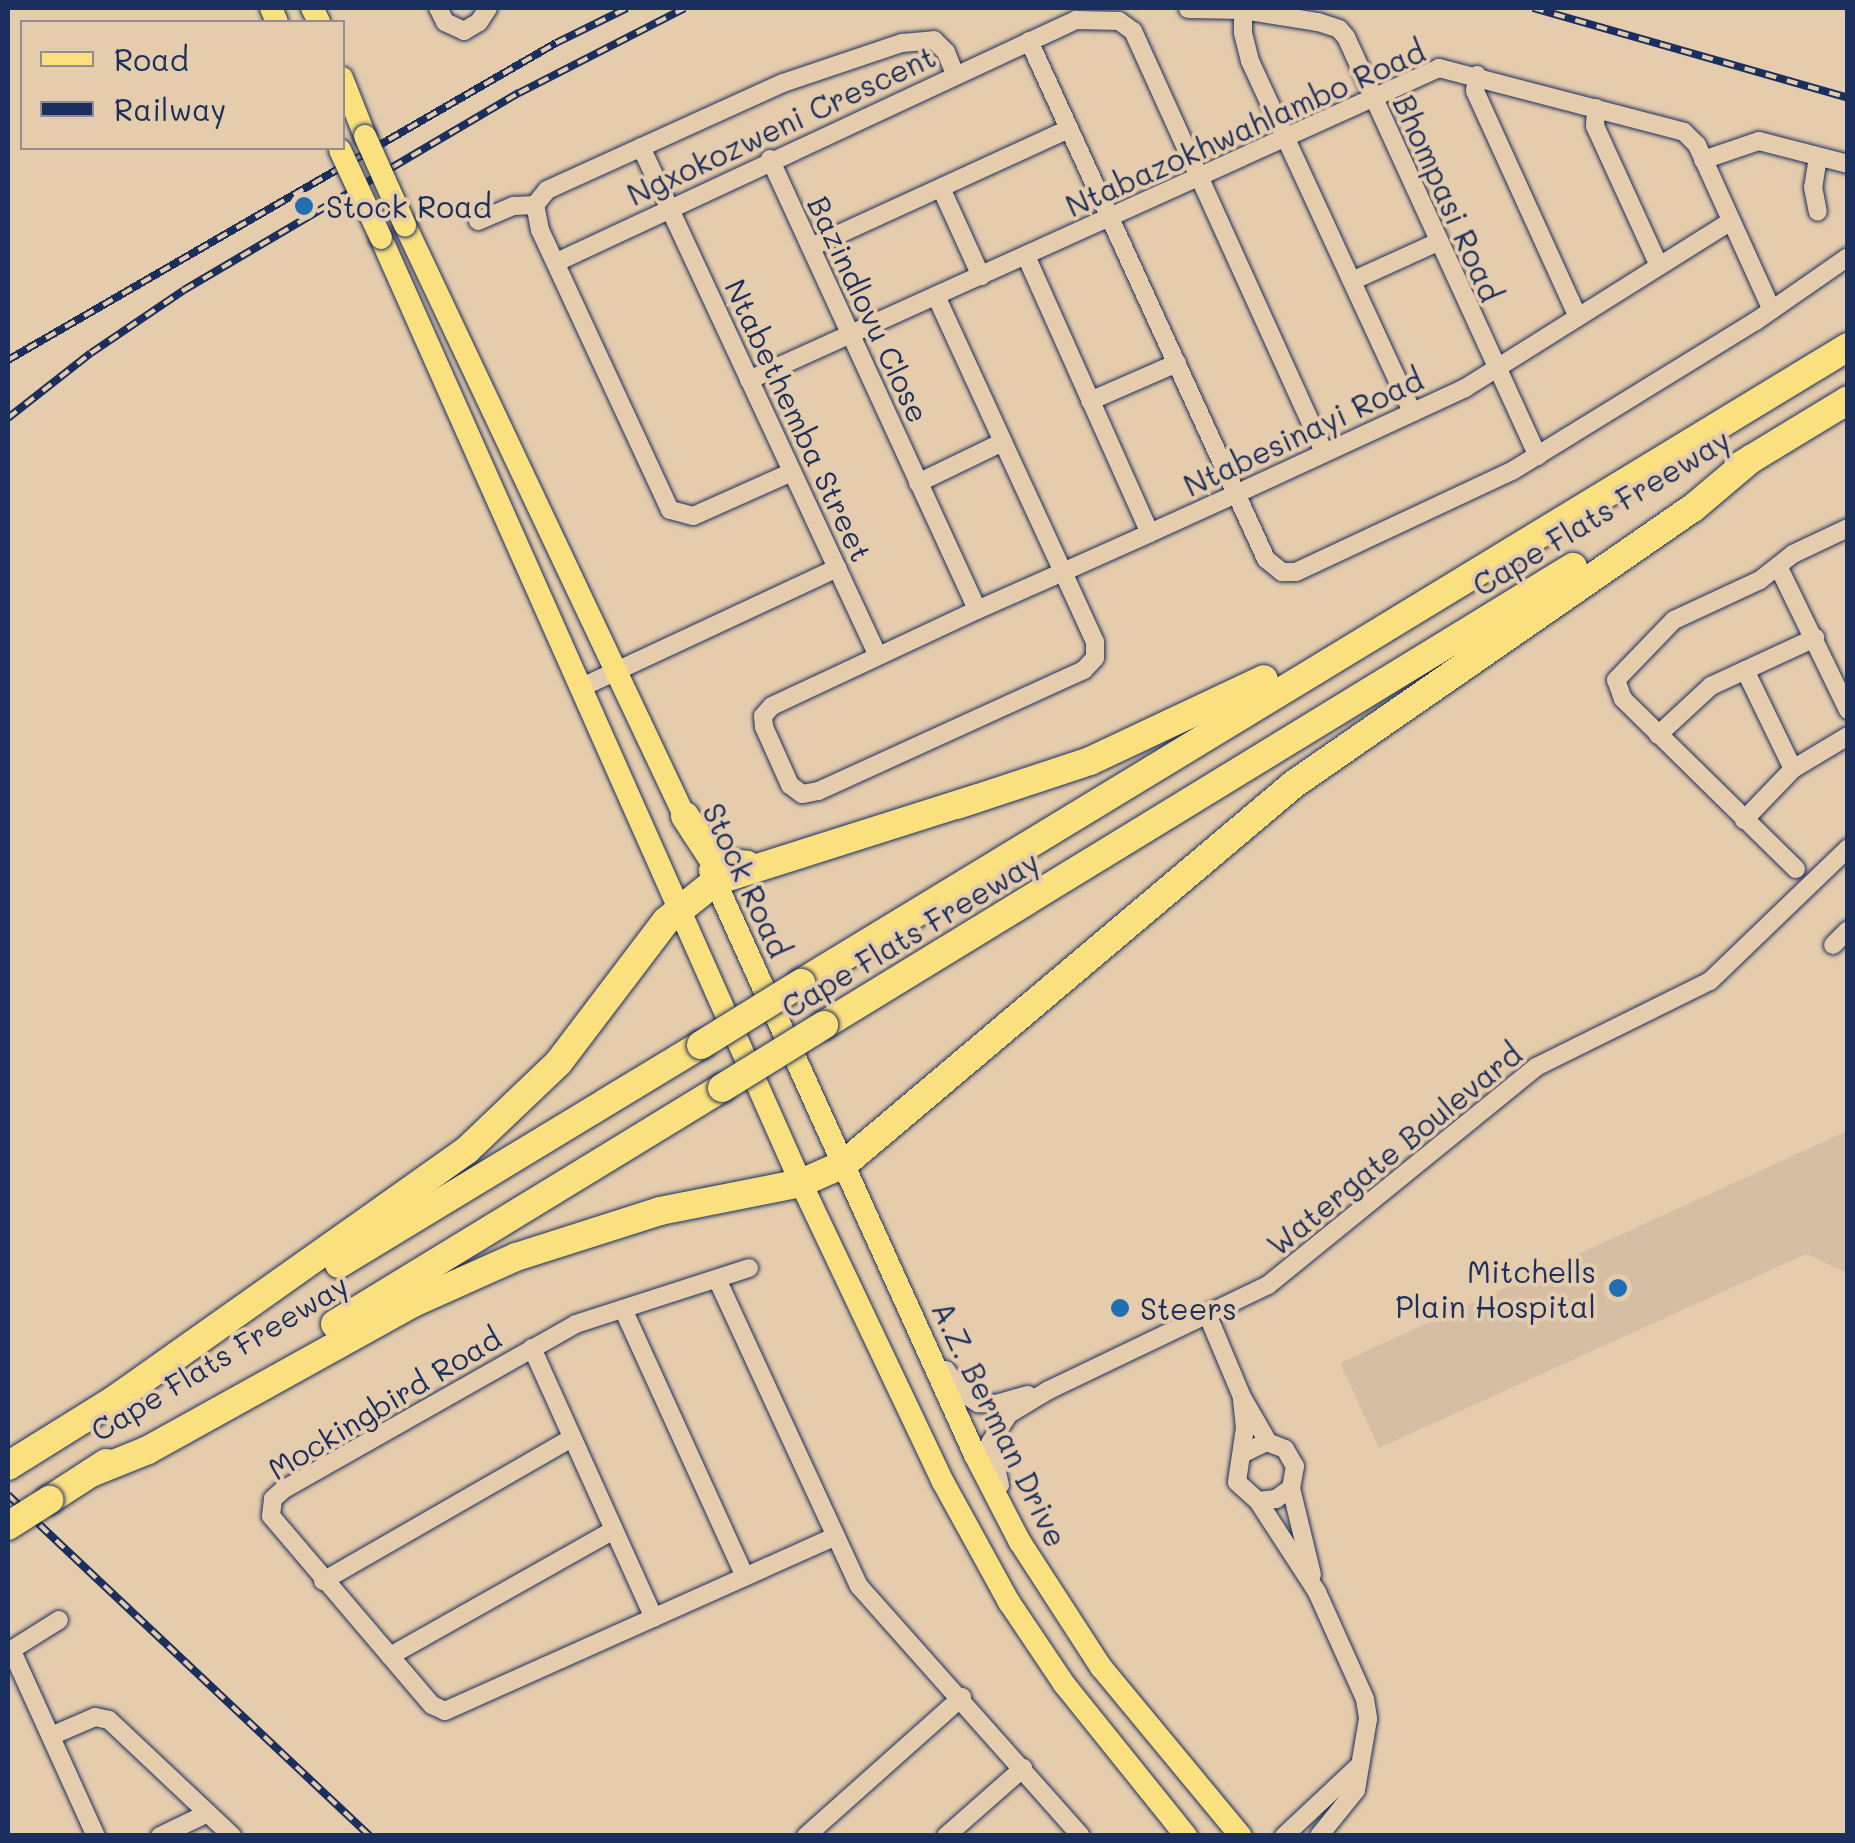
<!DOCTYPE html>
<html>
<head>
<meta charset="utf-8">
<style>
	body { margin:0 }
	#map { position:relative; width:1855px; height:1843px; overflow:hidden; background:#e5ccad; font-family:Mali,sans-serif }
	div>[style] { position:absolute }
	[style*='--x'] { left:calc(var(--x)*1px); top:calc(var(--y)*1px); width:calc(var(--w)*1px); rotate:calc(var(--a)*1deg) }
	.built>* { inset:0; background:#d6bea4 }
	.roads { filter:drop-shadow(0 0 2px #1b2f5e) drop-shadow(0 0 2px #1b2f5e) }
	.minor>* { height:18px; margin:-9px; padding:0 9px; transform-origin:9px; border-radius:9px; background:#e5ccad }
	.major>* { height:22px; margin:-11px; padding:0 11px; transform-origin:11px; border-radius:11px; background:#fbe080 }
	.highway>* { height:28px; margin:-14px; padding:0 14px; transform-origin:14px; border-radius:14px; background:#fbe080 }
	.rail>* { height:8px; margin-top:-4px; transform-origin:0; background:repeating-linear-gradient(90deg,#e5ccad 0 11px,#1b2f5e 0 22px); box-sizing:border-box; border-block:2px solid #1b2f5e }
	.bridges { filter:drop-shadow(0 0 2px #1b2f5e) drop-shadow(0 0 2px #1b2f5e) }
	.major-bridge>* { height:22px; margin:-11px; padding:0 11px; transform-origin:11px; border-radius:11px; background:#fbe080 }
	.highway-bridge>* { height:28px; margin:-14px; padding:0 14px; transform-origin:14px; border-radius:14px; background:#fbe080 }
	.dots>* { width:28px; height:28px; translate:-50% -50%; box-sizing:border-box; border:5px solid #e5ccad; border-radius:50% }
	span { translate:-50% -50%; white-space:nowrap; text-align:center; line-height:1.15; -webkit-text-stroke:8px #e5ccad; paint-order:stroke }
	.street-label { font-size:30px; color:#1b2f5e }
	.poi-label { font-size:30px; color:#1b2f5e }
	.left { translate:0 -50%; text-align:left }
	.right { translate:-100% -50%; text-align:right }
	.frame { position:absolute; inset:0; border:10px solid #1b2f5e; pointer-events:none }
	.legend { position:absolute; left:20px; top:20px; width:325px; height:130px; box-sizing:border-box; background:#e5ccad; border:2px solid #948d8d; margin:0; padding:12px 18px; list-style:none; font-size:30px; color:#1b2f5e }
	.legend li { display:flex; align-items:center; gap:20px; height:50px }
	.legend b { width:50px; border:2px solid #948d8d }
</style>
</head>
<body>
<div id="map">
	<div class="built">
		<i style="clip-path:polygon(1847px 1131px,1847px 1273px,1806px 1254px,1379px 1448px,1340px 1363px)"></i>
	</div>
	<div class="roads">
		<div class="minor">
			<i style="--x:438;--y:8;--w:16;--a:63"></i>
			<i style="--x:445;--y:22;--w:21;--a:25"></i>
			<i style="--x:464;--y:31;--w:17;--a:-31"></i>
			<i style="--x:479;--y:22;--w:17;--a:-57"></i>
			<i style="--x:1188;--y:9;--w:55;--a:1"></i>
			<i style="--x:1243;--y:10;--w:76;--a:9.1"></i>
			<i style="--x:1318;--y:22;--w:22;--a:18"></i>
			<i style="--x:1339;--y:29;--w:11;--a:49"></i>
			<i style="--x:1346;--y:37;--w:461;--a:65.4"></i>
			<i style="--x:1243;--y:10;--w:23;--a:90"></i>
			<i style="--x:1243;--y:33;--w:29;--a:76"></i>
			<i style="--x:1250;--y:61;--w:387;--a:65.2"></i>
			<i style="--x:1029;--y:41;--w:570;--a:65.41"></i>
			<i style="--x:1266;--y:559;--w:21;--a:39"></i>
			<i style="--x:1282;--y:572;--w:14;--a:0"></i>
			<i style="--x:1296;--y:572;--w:238;--a:-25.1"></i>
			<i style="--x:1512;--y:471;--w:286;--a:-31.6"></i>
			<i style="--x:1756;--y:321;--w:112;--a:-34.8"></i>
			<i style="--x:1477;--y:75;--w:16;--a:97"></i>
			<i style="--x:1475;--y:91;--w:248;--a:65.5"></i>
			<i style="--x:1596;--y:108;--w:18;--a:93"></i>
			<i style="--x:1595;--y:126;--w:154;--a:65.4"></i>
			<i style="--x:641;--y:147;--w:561;--a:65.03"></i>
			<i style="--x:1818;--y:157;--w:30;--a:99"></i>
			<i style="--x:1813;--y:187;--w:25;--a:79"></i>
			<i style="--x:770;--y:159;--w:496;--a:65.3"></i>
			<i style="--x:1703;--y:160;--w:59;--a:-18.7"></i>
			<i style="--x:1759;--y:141;--w:92;--a:14.5"></i>
			<i style="--x:941;--y:188;--w:97;--a:65.6"></i>
			<i style="--x:478;--y:221;--w:39;--a:-23"></i>
			<i style="--x:514;--y:206;--w:21;--a:-3"></i>
			<i style="--x:811;--y:247;--w:284;--a:-24.6"></i>
			<i style="--x:1026;--y:256;--w:303;--a:65.9"></i>
			<i style="--x:557;--y:262;--w:573;--a:-25"></i>
			<i style="--x:1076;--y:20;--w:43;--a:1.3"></i>
			<i style="--x:1119;--y:21;--w:17;--a:36"></i>
			<i style="--x:1133;--y:31;--w:463;--a:65.6"></i>
			<i style="--x:1352;--y:281;--w:94;--a:-24.4"></i>
			<i style="--x:936;--y:296;--w:161;--a:65.3"></i>
			<i style="--x:1003;--y:442;--w:143;--a:65.2"></i>
			<i style="--x:1063;--y:572;--w:77;--a:65.4"></i>
			<i style="--x:1095;--y:642;--w:16;--a:90"></i>
			<i style="--x:1095;--y:658;--w:16;--a:133"></i>
			<i style="--x:1084;--y:670;--w:292;--a:155.5"></i>
			<i style="--x:818;--y:791;--w:16;--a:169"></i>
			<i style="--x:802;--y:794;--w:15;--a:-143"></i>
			<i style="--x:790;--y:785;--w:64;--a:-114.1"></i>
			<i style="--x:764;--y:727;--w:11;--a:-95"></i>
			<i style="--x:763;--y:716;--w:13;--a:-48"></i>
			<i style="--x:772;--y:706;--w:226;--a:-25.1"></i>
			<i style="--x:977;--y:610;--w:94;--a:-23.8"></i>
			<i style="--x:1063;--y:572;--w:95;--a:-24.1"></i>
			<i style="--x:1150;--y:533;--w:94;--a:-24.4"></i>
			<i style="--x:1236;--y:494;--w:252;--a:-24.8"></i>
			<i style="--x:1465;--y:388;--w:314;--a:-32.1"></i>
			<i style="--x:749;--y:380;--w:757;--a:-24.33"></i>
			<i style="--x:1439;--y:68;--w:253;--a:14.6"></i>
			<i style="--x:1684;--y:132;--w:18;--a:45"></i>
			<i style="--x:1697;--y:145;--w:181;--a:65.6"></i>
			<i style="--x:1090;--y:401;--w:95;--a:-23.6"></i>
			<i style="--x:792;--y:472;--w:108;--a:156"></i>
			<i style="--x:693;--y:516;--w:24;--a:-165"></i>
			<i style="--x:670;--y:510;--w:309;--a:-114.9"></i>
			<i style="--x:540;--y:230;--w:25;--a:-101"></i>
			<i style="--x:535;--y:205;--w:19;--a:-51"></i>
			<i style="--x:547;--y:190;--w:259;--a:-24.4"></i>
			<i style="--x:783;--y:83;--w:126;--a:-18.6"></i>
			<i style="--x:902;--y:43;--w:32;--a:-5"></i>
			<i style="--x:934;--y:40;--w:17;--a:45"></i>
			<i style="--x:946;--y:52;--w:24;--a:68"></i>
			<i style="--x:918;--y:483;--w:94;--a:-25.8"></i>
			<i style="--x:1779;--y:568;--w:158;--a:64.1"></i>
			<i style="--x:1745;--y:670;--w:110;--a:64.1"></i>
			<i style="--x:580;--y:688;--w:284;--a:-25"></i>
			<i style="--x:1658;--y:735;--w:72;--a:-42.8"></i>
			<i style="--x:1711;--y:686;--w:115;--a:-24.8"></i>
			<i style="--x:1744;--y:820;--w:71;--a:-46.1"></i>
			<i style="--x:1793;--y:769;--w:64;--a:-31"></i>
			<i style="--x:1796;--y:869;--w:243;--a:-135.5"></i>
			<i style="--x:1623;--y:699;--w:20;--a:-110"></i>
			<i style="--x:1616;--y:680;--w:83;--a:-46"></i>
			<i style="--x:1674;--y:620;--w:95;--a:-24.9"></i>
			<i style="--x:1760;--y:580;--w:42;--a:-38.2"></i>
			<i style="--x:1793;--y:554;--w:61;--a:-25.3"></i>
			<i style="--x:1833;--y:945;--w:21;--a:-45"></i>
			<i style="--x:749;--y:1268;--w:182;--a:162.1"></i>
			<i style="--x:576;--y:1324;--w:335;--a:150.5"></i>
			<i style="--x:284;--y:1489;--w:15;--a:138"></i>
			<i style="--x:273;--y:1499;--w:17;--a:97"></i>
			<i style="--x:271;--y:1516;--w:248;--a:49.6"></i>
			<i style="--x:432;--y:1705;--w:14;--a:25"></i>
			<i style="--x:445;--y:1711;--w:426;--a:-24.1"></i>
			<i style="--x:717;--y:1279;--w:338;--a:65.2"></i>
			<i style="--x:859;--y:1586;--w:334;--a:48.4"></i>
			<i style="--x:623;--y:1309;--w:294;--a:65.5"></i>
			<i style="--x:1208;--y:1316;--w:88;--a:67.2"></i>
			<i style="--x:1242;--y:1397;--w:52;--a:60"></i>
			<i style="--x:532;--y:1348;--w:296;--a:65.7"></i>
			<i style="--x:946;--y:1370;--w:25;--a:56"></i>
			<i style="--x:960;--y:1391;--w:22;--a:34"></i>
			<i style="--x:978;--y:1403;--w:18;--a:3"></i>
			<i style="--x:996;--y:1404;--w:33;--a:-16"></i>
			<i style="--x:1242;--y:1454;--w:28;--a:-26"></i>
			<i style="--x:1267;--y:1442;--w:19;--a:21"></i>
			<i style="--x:1285;--y:1449;--w:20;--a:60"></i>
			<i style="--x:1295;--y:1466;--w:22;--a:100"></i>
			<i style="--x:1291;--y:1488;--w:19;--a:144"></i>
			<i style="--x:1276;--y:1499;--w:18;--a:174"></i>
			<i style="--x:1258;--y:1501;--w:28;--a:-138"></i>
			<i style="--x:1237;--y:1482;--w:55;--a:-81.6"></i>
			<i style="--x:1245;--y:1428;--w:31;--a:-96"></i>
			<i style="--x:1000;--y:1485;--w:43;--a:-103.4"></i>
			<i style="--x:990;--y:1443;--w:35;--a:-57"></i>
			<i style="--x:1009;--y:1414;--w:47;--a:-31"></i>
			<i style="--x:1049;--y:1390;--w:243;--a:-25.6"></i>
			<i style="--x:1268;--y:1285;--w:345;--a:-39.1"></i>
			<i style="--x:1536;--y:1067;--w:194;--a:-26.3"></i>
			<i style="--x:1710;--y:981;--w:192;--a:-43.9"></i>
			<i style="--x:1291;--y:1488;--w:89;--a:76.4"></i>
			<i style="--x:1258;--y:1501;--w:108;--a:57"></i>
			<i style="--x:1317;--y:1592;--w:117;--a:65.8"></i>
			<i style="--x:1365;--y:1699;--w:20;--a:81"></i>
			<i style="--x:1368;--y:1719;--w:72;--a:99.6"></i>
			<i style="--x:1356;--y:1790;--w:59;--a:128.8"></i>
			<i style="--x:323;--y:1581;--w:287;--a:-29.9"></i>
			<i style="--x:11;--y:1649;--w:205;--a:65.6"></i>
			<i style="--x:8;--y:1652;--w:60;--a:-32.1"></i>
			<i style="--x:390;--y:1656;--w:257;--a:-29.4"></i>
			<i style="--x:51;--y:1736;--w:48;--a:-23.4"></i>
			<i style="--x:95;--y:1717;--w:14;--a:12"></i>
			<i style="--x:109;--y:1720;--w:169;--a:43.3"></i>
			<i style="--x:160;--y:1836;--w:53;--a:-25.6"></i>
			<i style="--x:806;--y:1836;--w:209;--a:-41.7"></i>
			<i style="--x:946;--y:1836;--w:103;--a:-41.4"></i>
			<i style="--x:1284;--y:1836;--w:104;--a:-43.1"></i>
		</div>
		<div class="major">
			<i style="--x:271;--y:8;--w:15;--a:67"></i>
			<i style="--x:312;--y:8;--w:16;--a:63"></i>
			<i style="--x:342;--y:78;--w:62;--a:68.4"></i>
			<i style="--x:405;--y:225;--w:671;--a:64.69"></i>
			<i style="--x:381;--y:238;--w:1034;--a:66.04"></i>
			<i style="--x:801;--y:1183;--w:331;--a:64.6"></i>
			<i style="--x:943;--y:1482;--w:137;--a:61.2"></i>
			<i style="--x:1009;--y:1602;--w:99;--a:56.1"></i>
			<i style="--x:1064;--y:1684;--w:195;--a:51.2"></i>
			<i style="--x:710;--y:870;--w:642;--a:65.63"></i>
			<i style="--x:975;--y:1455;--w:98;--a:62.7"></i>
			<i style="--x:1020;--y:1542;--w:149;--a:57.1"></i>
			<i style="--x:1101;--y:1667;--w:219;--a:50.4"></i>
		</div>
		<div class="highway">
			<i style="--x:1738;--y:467;--w:129;--a:-31.3"></i>
			<i style="--x:957;--y:805;--w:140;--a:-18.3"></i>
			<i style="--x:1090;--y:761;--w:192;--a:-25.2"></i>
			<i style="--x:685;--y:816;--w:55;--a:56.9"></i>
			<i style="--x:715;--y:862;--w:32;--a:5"></i>
			<i style="--x:801;--y:983;--w:1225;--a:-31.28"></i>
			<i style="--x:824;--y:1025;--w:878;--a:-31.45"></i>
			<i style="--x:339;--y:1264;--w:423;--a:-31.2"></i>
			<i style="--x:335;--y:1324;--w:453;--a:-31.4"></i>
			<i style="--x:107;--y:1405;--w:441;--a:-35.3"></i>
			<i style="--x:467;--y:1150;--w:127;--a:-43.7"></i>
			<i style="--x:559;--y:1062;--w:177;--a:-52.8"></i>
			<i style="--x:666;--y:921;--w:64;--a:-38.7"></i>
			<i style="--x:716;--y:881;--w:272;--a:-17.6"></i>
			<i style="--x:8;--y:1466;--w:134;--a:-31.9"></i>
			<i style="--x:91;--y:1473;--w:61;--a:-22"></i>
			<i style="--x:148;--y:1450;--w:301;--a:-29"></i>
			<i style="--x:411;--y:1304;--w:115;--a:-24.1"></i>
			<i style="--x:516;--y:1257;--w:151;--a:-17.7"></i>
			<i style="--x:660;--y:1211;--w:144;--a:-11.2"></i>
			<i style="--x:801;--y:1183;--w:47;--a:-23.8"></i>
			<i style="--x:844;--y:1164;--w:589;--a:-40.18"></i>
			<i style="--x:1294;--y:784;--w:485;--a:-34.7"></i>
			<i style="--x:1693;--y:508;--w:76;--a:-40.2"></i>
			<i style="--x:49;--y:1500;--w:68;--a:-33"></i>
		</div>
	</div>
	<div class="rail">
		<i style="--x:1533;--y:8;--w:328;--a:15.9"></i>
		<i style="--x:8;--y:360;--w:633;--a:-30.05"></i>
		<i style="--x:556;--y:43;--w:79;--a:-26.2"></i>
		<i style="--x:8;--y:418;--w:105;--a:-38.1"></i>
		<i style="--x:91;--y:353;--w:112;--a:-34.1"></i>
		<i style="--x:184;--y:290;--w:389;--a:-30.5"></i>
		<i style="--x:519;--y:93;--w:186;--a:-27.1"></i>
		<i style="--x:8;--y:1495;--w:497;--a:43.3"></i>
	</div>
	<div class="bridges">
		<div class="major-bridge">
			<i style="--x:365;--y:136;--w:98;--a:65.8"></i>
			<i style="--x:340;--y:150;--w:97;--a:65"></i>
		</div>
		<div class="highway-bridge">
			<i style="--x:701;--y:1045;--w:118;--a:-31.8"></i>
			<i style="--x:722;--y:1088;--w:120;--a:-31.7"></i>
			<i style="--x:8;--y:1526;--w:49;--a:-32.4"></i>
		</div>
	</div>
	<div class="dots">
		<i style="left:304px;top:206px;background:#1f6fb2"></i>
		<i style="left:1618px;top:1288px;background:#1f6fb2"></i>
		<i style="left:1120px;top:1308px;background:#1f6fb2"></i>
	</div>
	<div class="street-label">
		<span style="left:781px;top:125px;rotate:-25deg">Ngxokozweni Crescent</span>
		<span style="left:1245px;top:128px;rotate:-24deg">Ntabazokhwahlambo Road</span>
		<span style="left:1448px;top:198px;rotate:66deg">Bhompasi Road</span>
		<span style="left:869px;top:309px;rotate:65deg">Bazindlovu Close</span>
		<span style="left:799px;top:420px;rotate:65deg">Ntabethemba Street</span>
		<span style="left:1303px;top:432px;rotate:-25deg">Ntabesinayi Road</span>
		<span style="left:1601px;top:512px;rotate:-31deg">Cape Flats Freeway</span>
		<span style="left:747px;top:880px;rotate:65deg">Stock Road</span>
		<span style="left:910px;top:934px;rotate:-31deg">Cape Flats Freeway</span>
		<span style="left:1394px;top:1149px;rotate:-39deg">Watergate Boulevard</span>
		<span style="left:219px;top:1357px;rotate:-31deg">Cape Flats Freeway</span>
		<span style="left:384px;top:1403px;rotate:-31deg">Mockingbird Road</span>
		<span style="left:1000px;top:1424px;rotate:64deg">A.Z. Berman Drive</span>
	</div>
	<div class="poi-label">
		<span class="left" style="left:326px;top:206px">Stock Road</span>
		<span class="right" style="left:1596px;top:1288px">Mitchells<br>Plain Hospital</span>
		<span class="left" style="left:1140px;top:1308px">Steers</span>
	</div>
	<div class="frame"></div>
	<ul class="legend">
	<li><b style="height:12px;background:#fbe080"></b>Road</li>
	<li><b style="height:12px;background:#1b2f5e"></b>Railway</li>
	</ul>
</div>
</body>
</html>
